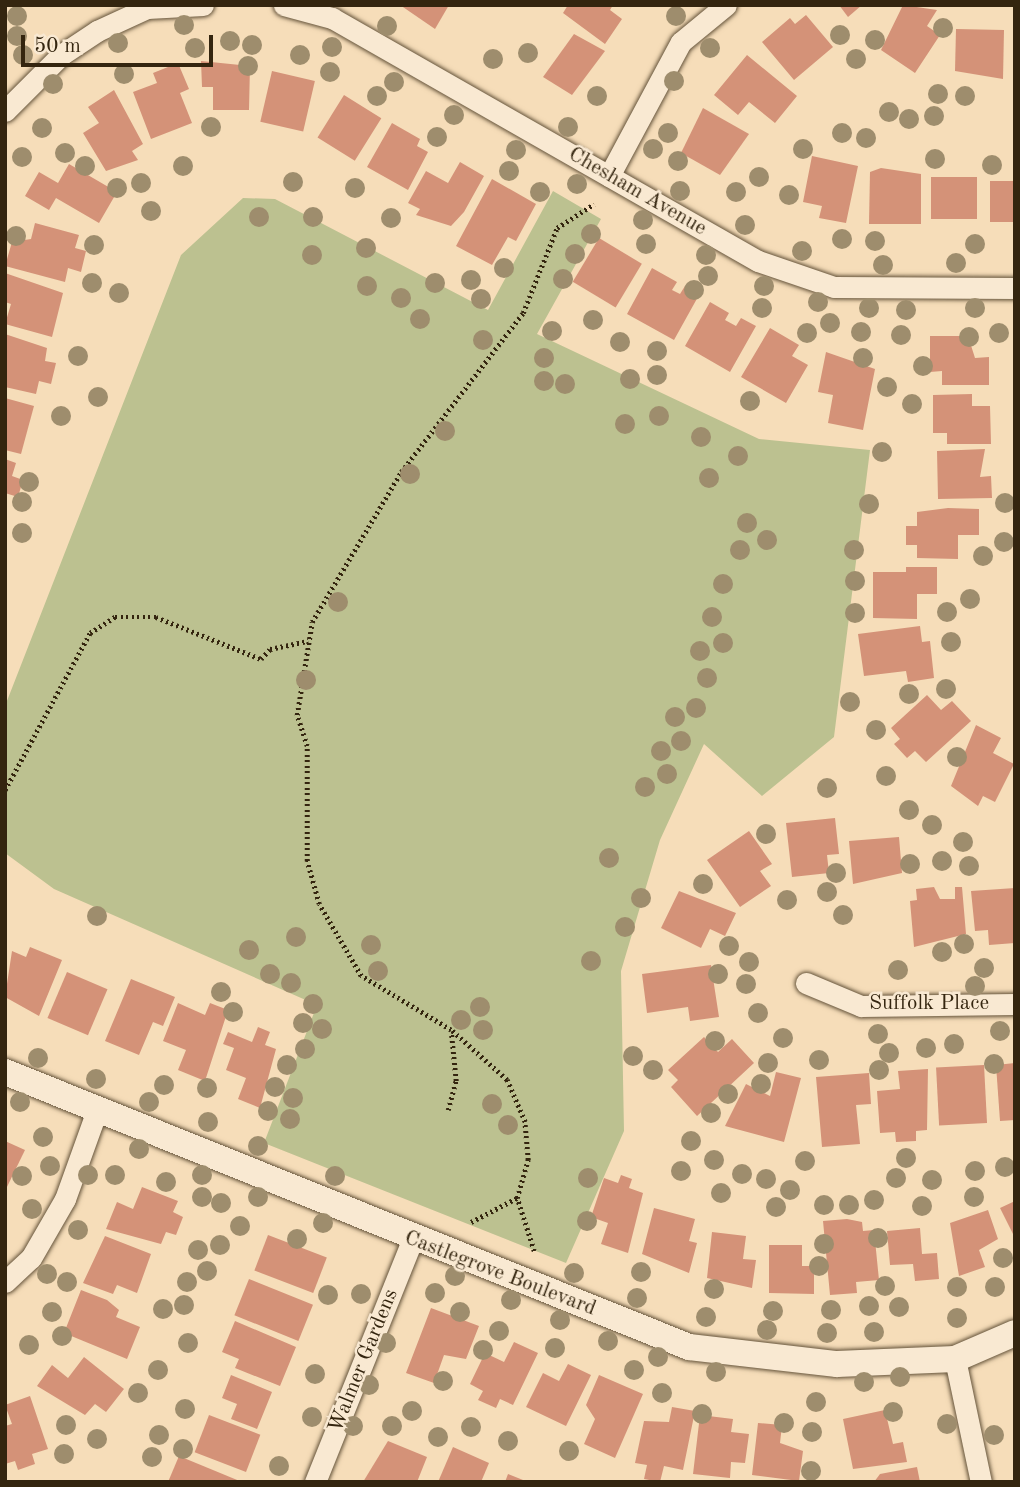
<!DOCTYPE html>
<html>
<head>
<meta charset="utf-8">
<style>
	body { margin:0 }
	#map { position:relative; width:1020px; height:1487px; overflow:hidden; background:#f6ddb9; font-family:"Old Standard TT",serif }
	div>[style] { position:absolute }
	[style*='--x'] { left:calc(var(--x)*1px); top:calc(var(--y)*1px); width:calc(var(--w)*1px); rotate:calc(var(--a)*1deg) }
	.green>* { inset:0; background:#bcc190 }
	.building>* { inset:0; background:#d49278; transform-origin:0 0 }
	.path>* { height:4.5px; margin-top:-2.25px; transform-origin:0; background:repeating-linear-gradient(90deg,#34250f 0 2px,transparent 0 5.5px) }
	.roads { filter:drop-shadow(0 0 2px #64533a) drop-shadow(0 0 2px #64533a) }
	.minor>* { height:21px; margin:-10.5px; padding:0 10.5px; transform-origin:10.5px; border-radius:10.5px; background:#f9e9d2 }
	.tertiary>* { height:26px; margin:-13px; padding:0 13px; transform-origin:13px; border-radius:13px; background:#f9e9d2 }
	.trees>* { width:20px; height:20px; margin:-10px; border-radius:50%; background:#9e8d6d }
	span { translate:-50% -50%; white-space:nowrap; text-align:center; line-height:1.15; -webkit-text-stroke:5px #f9e9d2; paint-order:stroke }
	.street-label { font-size:21px; color:#34250f }
	.frame { position:absolute; inset:0; border:7px solid #34250f; pointer-events:none }
	.scale { position:absolute; left:21px; top:35px; width:192px; height:32px; box-sizing:border-box; border:4px solid #34250f; border-top:0; padding-left:9px; font-size:21px; line-height:24px; white-space:nowrap; color:#34250f; -webkit-text-stroke:5px #f9e9d2; paint-order:stroke }
</style>
</head>
<body>
<div id="map">
	<div class="green">
		<i style="clip-path:polygon(553px 191px,601px 219px,537px 334px,759px 439px,870px 450px,834px 737px,762px 796px,704px 744px,660px 840px,621px 971px,624px 1131px,566px 1263px,264px 1143px,317px 1005px,54px 889px,5px 853px,5px 706px,181px 255px,243px 198px,275px 199px,488px 310px)"></i>
	</div>
	<div class="building">
		<i style="clip-path:polygon(400px 5px,449px 5px,435px 29px)"></i>
		<i style="clip-path:polygon(568px 5px,613px 5px,610px 10px,622px 19px,605px 44px,563px 13px)"></i>
		<i style="clip-path:polygon(839px 5px,862px 5px,848px 17px)"></i>
		<i style="clip-path:polygon(903px 5px,937px 10px,927px 26px,940px 35px,915px 73px,881px 50px)"></i>
		<i style="clip-path:polygon(806px 15px,833px 47px,794px 80px,762px 42px,790px 18px,795px 24px)"></i>
		<i style="clip-path:polygon(956px 29px,1004px 30px,1003px 79px,955px 71px)"></i>
		<i style="clip-path:polygon(574px 34px,605px 51px,572px 95px,543px 77px)"></i>
		<i style="clip-path:polygon(747px 55px,797px 96px,775px 123px,749px 102px,738px 115px,714px 95px)"></i>
		<i style="clip-path:polygon(201px 61px,250px 66px,249px 110px,213px 110px,213px 87px,202px 87px)"></i>
		<i style="clip-path:polygon(178px 63px,189px 89px,180px 93px,192px 123px,151px 139px,133px 92px,157px 83px,153px 73px)"></i>
		<i style="left:272px;top:71px;width:44px;height:52px;rotate:13deg"></i>
		<i style="clip-path:polygon(114px 90px,143px 144px,132px 151px,138px 160px,106px 171px,83px 133px,99px 123px,88px 107px)"></i>
		<i style="left:344px;top:95px;width:44px;height:50px;rotate:32deg"></i>
		<i style="clip-path:polygon(703px 108px,749px 134px,720px 175px,681px 153px)"></i>
		<i style="clip-path:polygon(392px 123px,420px 139px,417px 146px,428px 152px,408px 190px,367px 167px)"></i>
		<i style="clip-path:polygon(812px 156px,858px 166px,846px 223px,819px 218px,822px 206px,803px 202px)"></i>
		<i style="clip-path:polygon(460px 162px,484px 176px,464px 212px,451px 226px,416px 215px,420px 209px,408px 203px,426px 171px,448px 183px)"></i>
		<i style="clip-path:polygon(69px 164px,117px 192px,99px 223px,56px 198px,49px 210px,25px 196px,39px 172px,58px 183px)"></i>
		<i style="clip-path:polygon(881px 168px,921px 174px,921px 224px,869px 224px,870px 172px)"></i>
		<i style="left:931px;top:177px;width:46px;height:42px"></i>
		<i style="clip-path:polygon(492px 179px,536px 204px,516px 241px,508px 237px,492px 265px,456px 246px)"></i>
		<i style="left:990px;top:181px;width:25px;height:41px"></i>
		<i style="clip-path:polygon(35px 223px,79px 235px,75px 248px,86px 251px,81px 272px,68px 268px,65px 282px,5px 266px,12px 242px,31px 239px)"></i>
		<i style="left:599px;top:238px;width:50px;height:51px;rotate:31deg"></i>
		<i style="clip-path:polygon(652px 268px,677px 282px,672px 290px,680px 294px,685px 286px,699px 295px,674px 340px,627px 314px)"></i>
		<i style="clip-path:polygon(5px 273px,63px 293px,52px 337px,5px 324px,11px 304px,5px 302px)"></i>
		<i style="clip-path:polygon(710px 302px,729px 313px,725px 320px,736px 326px,741px 318px,756px 326px,730px 372px,685px 346px)"></i>
		<i style="clip-path:polygon(770px 328px,799px 345px,792px 356px,808px 365px,786px 403px,741px 377px)"></i>
		<i style="clip-path:polygon(5px 334px,47px 348px,45px 361px,56px 363px,51px 384px,39px 381px,36px 394px,5px 387px)"></i>
		<i style="clip-path:polygon(930px 336px,968px 336px,975px 358px,989px 357px,989px 385px,942px 385px,942px 371px,930px 372px)"></i>
		<i style="clip-path:polygon(826px 352px,875px 369px,863px 430px,828px 423px,833px 395px,818px 392px)"></i>
		<i style="clip-path:polygon(972px 394px,972px 406px,990px 406px,991px 444px,947px 444px,947px 433px,933px 433px,933px 395px)"></i>
		<i style="clip-path:polygon(5px 398px,34px 406px,21px 454px,5px 450px)"></i>
		<i style="clip-path:polygon(985px 449px,980px 477px,991px 476px,992px 498px,938px 499px,937px 451px)"></i>
		<i style="clip-path:polygon(5px 459px,16px 463px,12px 476px,23px 480px,18px 497px,5px 493px)"></i>
		<i style="clip-path:polygon(948px 508px,979px 509px,979px 535px,958px 535px,958px 559px,917px 558px,917px 545px,906px 545px,906px 526px,917px 526px,917px 512px)"></i>
		<i style="clip-path:polygon(906px 567px,937px 567px,937px 594px,917px 594px,917px 619px,873px 618px,873px 572px,906px 572px)"></i>
		<i style="clip-path:polygon(920px 626px,922px 642px,930px 641px,934px 678px,908px 682px,906px 671px,864px 676px,858px 634px)"></i>
		<i style="clip-path:polygon(927px 695px,941px 710px,952px 701px,971px 721px,926px 762px,915px 751px,907px 758px,894px 744px,900px 739px,891px 728px)"></i>
		<i style="clip-path:polygon(976px 725px,1001px 738px,993px 753px,1014px 764px,995px 802px,983px 796px,978px 806px,951px 786px)"></i>
		<i style="clip-path:polygon(835px 818px,839px 854px,827px 855px,829px 873px,792px 877px,786px 823px)"></i>
		<i style="clip-path:polygon(749px 831px,772px 864px,760px 871px,771px 886px,740px 907px,707px 860px)"></i>
		<i style="clip-path:polygon(899px 837px,902px 873px,853px 884px,849px 841px)"></i>
		<i style="clip-path:polygon(934px 887px,940px 899px,955px 899px,955px 887px,962px 887px,966px 934px,914px 947px,910px 901px,917px 900px,916px 889px)"></i>
		<i style="clip-path:polygon(1015px 888px,1015px 943px,989px 945px,988px 930px,975px 931px,971px 891px)"></i>
		<i style="clip-path:polygon(679px 891px,736px 913px,725px 936px,710px 929px,701px 948px,661px 928px)"></i>
		<i style="clip-path:polygon(30px 947px,62px 960px,39px 1016px,5px 997px,12px 951px,26px 957px)"></i>
		<i style="clip-path:polygon(711px 965px,719px 1017px,690px 1021px,688px 1007px,647px 1013px,642px 974px)"></i>
		<i style="left:67px;top:972px;width:44px;height:50px;rotate:23deg"></i>
		<i style="clip-path:polygon(131px 979px,175px 997px,163px 1026px,153px 1022px,139px 1055px,105px 1041px)"></i>
		<i style="clip-path:polygon(178px 1003px,205px 1015px,210px 1003px,228px 1010px,205px 1081px,178px 1070px,186px 1050px,163px 1041px)"></i>
		<i style="clip-path:polygon(258px 1027px,270px 1032px,265px 1045px,276px 1049px,260px 1108px,238px 1099px,246px 1078px,226px 1070px,234px 1048px,223px 1044px,228px 1032px,252px 1042px)"></i>
		<i style="clip-path:polygon(704px 1037px,718px 1052px,732px 1039px,754px 1063px,697px 1116px,671px 1087px,678px 1080px,668px 1070px)"></i>
		<i style="clip-path:polygon(1015px 1063px,1015px 1120px,1000px 1121px,996px 1065px)"></i>
		<i style="left:984px;top:1065px;width:58px;height:48px;rotate:87deg"></i>
		<i style="clip-path:polygon(928px 1069px,927px 1130px,916px 1131px,916px 1141px,896px 1142px,895px 1132px,880px 1133px,877px 1091px,900px 1089px,898px 1071px)"></i>
		<i style="clip-path:polygon(776px 1072px,801px 1078px,784px 1142px,725px 1126px,746px 1084px,770px 1096px)"></i>
		<i style="clip-path:polygon(869px 1073px,871px 1104px,856px 1105px,860px 1144px,822px 1147px,816px 1077px)"></i>
		<i style="clip-path:polygon(5px 1141px,25px 1150px,5px 1191px)"></i>
		<i style="clip-path:polygon(621px 1175px,632px 1179px,629px 1188px,643px 1193px,628px 1253px,601px 1244px,608px 1223px,591px 1217px,604px 1178px,618px 1183px)"></i>
		<i style="clip-path:polygon(142px 1187px,178px 1201px,173px 1212px,183px 1217px,176px 1235px,166px 1232px,161px 1244px,106px 1229px,117px 1202px,133px 1209px)"></i>
		<i style="clip-path:polygon(1015px 1201px,1015px 1238px,1000px 1208px)"></i>
		<i style="clip-path:polygon(654px 1208px,695px 1219px,689px 1241px,697px 1243px,689px 1273px,642px 1254px)"></i>
		<i style="clip-path:polygon(988px 1210px,998px 1239px,979px 1250px,985px 1267px,959px 1276px,950px 1223px)"></i>
		<i style="clip-path:polygon(847px 1219px,862px 1222px,863px 1231px,874px 1230px,879px 1280px,856px 1282px,857px 1293px,830px 1295px,823px 1221px)"></i>
		<i style="clip-path:polygon(920px 1228px,922px 1254px,937px 1253px,939px 1279px,915px 1281px,913px 1264px,890px 1265px,887px 1231px)"></i>
		<i style="clip-path:polygon(712px 1232px,746px 1236px,743px 1259px,756px 1260px,752px 1288px,707px 1278px)"></i>
		<i style="left:268px;top:1235px;width:63px;height:38px;rotate:21deg"></i>
		<i style="clip-path:polygon(105px 1236px,151px 1254px,137px 1293px,117px 1285px,113px 1294px,83px 1283px)"></i>
		<i style="clip-path:polygon(769px 1245px,802px 1245px,802px 1266px,814px 1266px,814px 1294px,769px 1293px)"></i>
		<i style="left:249px;top:1279px;width:69px;height:39px;rotate:22deg"></i>
		<i style="clip-path:polygon(81px 1290px,107px 1300px,119px 1310px,116px 1317px,140px 1327px,127px 1359px,64px 1333px)"></i>
		<i style="clip-path:polygon(431px 1308px,479px 1326px,466px 1359px,444px 1355px,434px 1383px,406px 1373px)"></i>
		<i style="clip-path:polygon(235px 1321px,296px 1347px,280px 1386px,235px 1368px,239px 1359px,222px 1352px)"></i>
		<i style="clip-path:polygon(514px 1342px,538px 1353px,513px 1405px,500px 1399px,496px 1408px,478px 1400px,483px 1391px,470px 1384px,485px 1353px,504px 1362px)"></i>
		<i style="clip-path:polygon(84px 1357px,124px 1389px,106px 1412px,95px 1404px,85px 1415px,37px 1386px,52px 1365px,68px 1378px)"></i>
		<i style="clip-path:polygon(568px 1364px,591px 1375px,566px 1426px,526px 1407px,543px 1373px,559px 1381px)"></i>
		<i style="clip-path:polygon(231px 1375px,272px 1392px,257px 1429px,231px 1419px,237px 1404px,222px 1398px)"></i>
		<i style="clip-path:polygon(599px 1375px,643px 1394px,615px 1458px,584px 1444px,595px 1419px,586px 1405px)"></i>
		<i style="clip-path:polygon(30px 1396px,48px 1449px,32px 1454px,35px 1464px,18px 1470px,15px 1461px,5px 1464px,5px 1426px,12px 1424px,5px 1405px)"></i>
		<i style="clip-path:polygon(672px 1407px,695px 1411px,683px 1470px,664px 1466px,660px 1482px,644px 1479px,647px 1465px,635px 1463px,644px 1421px,669px 1422px)"></i>
		<i style="clip-path:polygon(885px 1410px,893px 1444px,903px 1442px,907px 1462px,853px 1469px,843px 1419px)"></i>
		<i style="left:209px;top:1415px;width:55px;height:40px;rotate:21deg"></i>
		<i style="clip-path:polygon(700px 1415px,733px 1419px,731px 1432px,749px 1434px,745px 1463px,731px 1462px,730px 1478px,693px 1474px)"></i>
		<i style="clip-path:polygon(758px 1423px,782px 1425px,780px 1443px,803px 1451px,799px 1481px,752px 1475px)"></i>
		<i style="clip-path:polygon(388px 1441px,427px 1457px,417px 1482px,363px 1482px)"></i>
		<i style="clip-path:polygon(453px 1447px,489px 1463px,481px 1482px,438px 1482px)"></i>
		<i style="clip-path:polygon(179px 1456px,242px 1482px,168px 1482px)"></i>
		<i style="clip-path:polygon(917px 1467px,920px 1482px,874px 1482px,880px 1474px)"></i>
		<i style="clip-path:polygon(508px 1474px,528px 1482px,505px 1482px)"></i>
	</div>
	<div class="path">
		<i style="--x:5;--y:790;--w:179;--a:-61.6"></i>
		<i style="--x:90;--y:633;--w:30;--a:-33"></i>
		<i style="--x:115;--y:617;--w:41;--a:0"></i>
		<i style="--x:156;--y:617;--w:113;--a:21.8"></i>
		<i style="--x:261;--y:659;--w:13;--a:-48"></i>
		<i style="--x:270;--y:649;--w:39;--a:-12"></i>
		<i style="--x:448;--y:1110;--w:30;--a:-75"></i>
		<i style="--x:456;--y:1081;--w:50;--a:-95.7"></i>
		<i style="--x:471;--y:1222;--w:52;--a:-27.6"></i>
		<i style="--x:534;--y:1251;--w:56;--a:-107.8"></i>
		<i style="--x:517;--y:1198;--w:40;--a:-74"></i>
		<i style="--x:528;--y:1160;--w:38;--a:-95"></i>
		<i style="--x:525;--y:1122;--w:46;--a:-113.2"></i>
		<i style="--x:507;--y:1080;--w:75;--a:-138.2"></i>
		<i style="--x:451;--y:1030;--w:105;--a:-149"></i>
		<i style="--x:361;--y:976;--w:83;--a:-120.3"></i>
		<i style="--x:319;--y:904;--w:45;--a:-105.6"></i>
		<i style="--x:307;--y:861;--w:115;--a:-90"></i>
		<i style="--x:307;--y:746;--w:33;--a:-108"></i>
		<i style="--x:297;--y:715;--w:94;--a:-80.8"></i>
		<i style="--x:312;--y:622;--w:174;--a:-59.3"></i>
		<i style="--x:401;--y:472;--w:200;--a:-52.5"></i>
		<i style="--x:523;--y:313;--w:92;--a:-68.2"></i>
		<i style="--x:557;--y:228;--w:44;--a:-33"></i>
	</div>
	<div class="roads">
		<div class="minor">
			<i style="--x:284;--y:5;--w:50;--a:15.2"></i>
			<i style="--x:332;--y:18;--w:490;--a:29.7"></i>
			<i style="--x:758;--y:261;--w:80;--a:18.9"></i>
			<i style="--x:834;--y:287;--w:181;--a:0.3"></i>
			<i style="--x:5;--y:111;--w:79;--a:-45"></i>
			<i style="--x:61;--y:55;--w:43;--a:-33.7"></i>
			<i style="--x:97;--y:31;--w:55;--a:-24.7"></i>
			<i style="--x:147;--y:8;--w:56;--a:-3.1"></i>
			<i style="--x:609;--y:176;--w:152;--a:-61.8"></i>
			<i style="--x:681;--y:42;--w:58;--a:-39.4"></i>
			<i style="--x:806;--y:983;--w:60;--a:22.7"></i>
			<i style="--x:861;--y:1006;--w:154;--a:-0.7"></i>
			<i style="--x:5;--y:1282;--w:35;--a:-43"></i>
			<i style="--x:31;--y:1258;--w:68;--a:-60"></i>
			<i style="--x:65;--y:1199;--w:95;--a:-70.2"></i>
			<i style="--x:955;--y:1359;--w:126;--a:78.1"></i>
			<i style="--x:315;--y:1482;--w:260;--a:-68.1"></i>
		</div>
		<div class="tertiary">
			<i style="--x:5;--y:1072;--w:737;--a:21.9"></i>
			<i style="--x:689;--y:1347;--w:149;--a:6.6"></i>
			<i style="--x:837;--y:1364;--w:118;--a:-2.4"></i>
			<i style="--x:955;--y:1359;--w:65;--a:-23.4"></i>
		</div>
	</div>
	<div class="trees">
		<i style="left:17px;top:16px"></i>
		<i style="left:676px;top:16px"></i>
		<i style="left:184px;top:25px"></i>
		<i style="left:387px;top:26px"></i>
		<i style="left:943px;top:28px"></i>
		<i style="left:840px;top:35px"></i>
		<i style="left:17px;top:36px"></i>
		<i style="left:875px;top:40px"></i>
		<i style="left:230px;top:41px"></i>
		<i style="left:118px;top:43px"></i>
		<i style="left:252px;top:45px"></i>
		<i style="left:332px;top:47px"></i>
		<i style="left:195px;top:48px"></i>
		<i style="left:710px;top:48px"></i>
		<i style="left:528px;top:53px"></i>
		<i style="left:23px;top:55px"></i>
		<i style="left:300px;top:55px"></i>
		<i style="left:493px;top:59px"></i>
		<i style="left:856px;top:59px"></i>
		<i style="left:248px;top:66px"></i>
		<i style="left:330px;top:72px"></i>
		<i style="left:124px;top:74px"></i>
		<i style="left:674px;top:81px"></i>
		<i style="left:394px;top:82px"></i>
		<i style="left:53px;top:84px"></i>
		<i style="left:938px;top:94px"></i>
		<i style="left:377px;top:96px"></i>
		<i style="left:597px;top:96px"></i>
		<i style="left:965px;top:96px"></i>
		<i style="left:889px;top:112px"></i>
		<i style="left:454px;top:115px"></i>
		<i style="left:934px;top:116px"></i>
		<i style="left:909px;top:119px"></i>
		<i style="left:211px;top:127px"></i>
		<i style="left:568px;top:127px"></i>
		<i style="left:42px;top:128px"></i>
		<i style="left:668px;top:133px"></i>
		<i style="left:842px;top:133px"></i>
		<i style="left:437px;top:137px"></i>
		<i style="left:866px;top:138px"></i>
		<i style="left:653px;top:149px"></i>
		<i style="left:803px;top:149px"></i>
		<i style="left:516px;top:150px"></i>
		<i style="left:65px;top:153px"></i>
		<i style="left:22px;top:157px"></i>
		<i style="left:935px;top:159px"></i>
		<i style="left:678px;top:161px"></i>
		<i style="left:992px;top:165px"></i>
		<i style="left:85px;top:166px"></i>
		<i style="left:183px;top:166px"></i>
		<i style="left:509px;top:171px"></i>
		<i style="left:759px;top:177px"></i>
		<i style="left:293px;top:182px"></i>
		<i style="left:141px;top:183px"></i>
		<i style="left:577px;top:184px"></i>
		<i style="left:117px;top:188px"></i>
		<i style="left:355px;top:188px"></i>
		<i style="left:680px;top:191px"></i>
		<i style="left:540px;top:192px"></i>
		<i style="left:736px;top:192px"></i>
		<i style="left:789px;top:195px"></i>
		<i style="left:151px;top:211px"></i>
		<i style="left:259px;top:217px"></i>
		<i style="left:313px;top:217px"></i>
		<i style="left:391px;top:218px"></i>
		<i style="left:643px;top:220px"></i>
		<i style="left:745px;top:225px"></i>
		<i style="left:591px;top:234px"></i>
		<i style="left:16px;top:236px"></i>
		<i style="left:842px;top:239px"></i>
		<i style="left:875px;top:241px"></i>
		<i style="left:646px;top:244px"></i>
		<i style="left:975px;top:244px"></i>
		<i style="left:94px;top:245px"></i>
		<i style="left:366px;top:248px"></i>
		<i style="left:802px;top:251px"></i>
		<i style="left:575px;top:254px"></i>
		<i style="left:312px;top:255px"></i>
		<i style="left:706px;top:255px"></i>
		<i style="left:956px;top:263px"></i>
		<i style="left:883px;top:265px"></i>
		<i style="left:504px;top:268px"></i>
		<i style="left:708px;top:276px"></i>
		<i style="left:563px;top:279px"></i>
		<i style="left:471px;top:280px"></i>
		<i style="left:92px;top:283px"></i>
		<i style="left:435px;top:283px"></i>
		<i style="left:367px;top:286px"></i>
		<i style="left:764px;top:286px"></i>
		<i style="left:694px;top:290px"></i>
		<i style="left:119px;top:293px"></i>
		<i style="left:401px;top:298px"></i>
		<i style="left:481px;top:299px"></i>
		<i style="left:818px;top:302px"></i>
		<i style="left:762px;top:308px"></i>
		<i style="left:869px;top:308px"></i>
		<i style="left:975px;top:308px"></i>
		<i style="left:906px;top:310px"></i>
		<i style="left:420px;top:319px"></i>
		<i style="left:593px;top:320px"></i>
		<i style="left:830px;top:323px"></i>
		<i style="left:552px;top:331px"></i>
		<i style="left:861px;top:332px"></i>
		<i style="left:807px;top:333px"></i>
		<i style="left:999px;top:333px"></i>
		<i style="left:901px;top:335px"></i>
		<i style="left:969px;top:337px"></i>
		<i style="left:483px;top:340px"></i>
		<i style="left:620px;top:342px"></i>
		<i style="left:657px;top:351px"></i>
		<i style="left:78px;top:356px"></i>
		<i style="left:544px;top:358px"></i>
		<i style="left:863px;top:358px"></i>
		<i style="left:923px;top:366px"></i>
		<i style="left:657px;top:375px"></i>
		<i style="left:630px;top:379px"></i>
		<i style="left:544px;top:381px"></i>
		<i style="left:565px;top:384px"></i>
		<i style="left:887px;top:387px"></i>
		<i style="left:98px;top:397px"></i>
		<i style="left:750px;top:401px"></i>
		<i style="left:912px;top:404px"></i>
		<i style="left:61px;top:416px"></i>
		<i style="left:659px;top:416px"></i>
		<i style="left:625px;top:424px"></i>
		<i style="left:445px;top:431px"></i>
		<i style="left:701px;top:437px"></i>
		<i style="left:882px;top:452px"></i>
		<i style="left:738px;top:456px"></i>
		<i style="left:410px;top:474px"></i>
		<i style="left:709px;top:478px"></i>
		<i style="left:29px;top:482px"></i>
		<i style="left:22px;top:502px"></i>
		<i style="left:1005px;top:503px"></i>
		<i style="left:869px;top:504px"></i>
		<i style="left:747px;top:523px"></i>
		<i style="left:22px;top:533px"></i>
		<i style="left:767px;top:540px"></i>
		<i style="left:1004px;top:542px"></i>
		<i style="left:740px;top:550px"></i>
		<i style="left:854px;top:550px"></i>
		<i style="left:983px;top:556px"></i>
		<i style="left:855px;top:581px"></i>
		<i style="left:723px;top:584px"></i>
		<i style="left:970px;top:599px"></i>
		<i style="left:338px;top:602px"></i>
		<i style="left:947px;top:612px"></i>
		<i style="left:855px;top:613px"></i>
		<i style="left:712px;top:617px"></i>
		<i style="left:951px;top:642px"></i>
		<i style="left:723px;top:643px"></i>
		<i style="left:700px;top:651px"></i>
		<i style="left:707px;top:678px"></i>
		<i style="left:306px;top:680px"></i>
		<i style="left:946px;top:689px"></i>
		<i style="left:909px;top:694px"></i>
		<i style="left:850px;top:702px"></i>
		<i style="left:696px;top:708px"></i>
		<i style="left:675px;top:717px"></i>
		<i style="left:876px;top:730px"></i>
		<i style="left:681px;top:741px"></i>
		<i style="left:661px;top:751px"></i>
		<i style="left:957px;top:757px"></i>
		<i style="left:667px;top:774px"></i>
		<i style="left:886px;top:776px"></i>
		<i style="left:645px;top:787px"></i>
		<i style="left:827px;top:788px"></i>
		<i style="left:909px;top:810px"></i>
		<i style="left:932px;top:825px"></i>
		<i style="left:766px;top:834px"></i>
		<i style="left:963px;top:842px"></i>
		<i style="left:609px;top:858px"></i>
		<i style="left:942px;top:861px"></i>
		<i style="left:910px;top:864px"></i>
		<i style="left:969px;top:866px"></i>
		<i style="left:836px;top:873px"></i>
		<i style="left:703px;top:884px"></i>
		<i style="left:827px;top:892px"></i>
		<i style="left:641px;top:898px"></i>
		<i style="left:787px;top:900px"></i>
		<i style="left:843px;top:915px"></i>
		<i style="left:97px;top:916px"></i>
		<i style="left:625px;top:927px"></i>
		<i style="left:296px;top:937px"></i>
		<i style="left:964px;top:944px"></i>
		<i style="left:371px;top:945px"></i>
		<i style="left:729px;top:946px"></i>
		<i style="left:249px;top:950px"></i>
		<i style="left:942px;top:952px"></i>
		<i style="left:591px;top:961px"></i>
		<i style="left:749px;top:962px"></i>
		<i style="left:984px;top:968px"></i>
		<i style="left:898px;top:970px"></i>
		<i style="left:378px;top:971px"></i>
		<i style="left:270px;top:974px"></i>
		<i style="left:718px;top:974px"></i>
		<i style="left:291px;top:983px"></i>
		<i style="left:746px;top:984px"></i>
		<i style="left:975px;top:986px"></i>
		<i style="left:221px;top:992px"></i>
		<i style="left:313px;top:1004px"></i>
		<i style="left:480px;top:1007px"></i>
		<i style="left:233px;top:1012px"></i>
		<i style="left:758px;top:1013px"></i>
		<i style="left:461px;top:1020px"></i>
		<i style="left:303px;top:1023px"></i>
		<i style="left:322px;top:1029px"></i>
		<i style="left:483px;top:1030px"></i>
		<i style="left:1000px;top:1031px"></i>
		<i style="left:878px;top:1034px"></i>
		<i style="left:783px;top:1038px"></i>
		<i style="left:715px;top:1041px"></i>
		<i style="left:954px;top:1044px"></i>
		<i style="left:926px;top:1048px"></i>
		<i style="left:305px;top:1049px"></i>
		<i style="left:889px;top:1053px"></i>
		<i style="left:633px;top:1056px"></i>
		<i style="left:38px;top:1058px"></i>
		<i style="left:819px;top:1060px"></i>
		<i style="left:768px;top:1063px"></i>
		<i style="left:994px;top:1064px"></i>
		<i style="left:287px;top:1065px"></i>
		<i style="left:653px;top:1070px"></i>
		<i style="left:879px;top:1070px"></i>
		<i style="left:96px;top:1079px"></i>
		<i style="left:761px;top:1084px"></i>
		<i style="left:164px;top:1085px"></i>
		<i style="left:275px;top:1087px"></i>
		<i style="left:207px;top:1088px"></i>
		<i style="left:728px;top:1094px"></i>
		<i style="left:293px;top:1098px"></i>
		<i style="left:20px;top:1102px"></i>
		<i style="left:149px;top:1102px"></i>
		<i style="left:492px;top:1104px"></i>
		<i style="left:268px;top:1111px"></i>
		<i style="left:711px;top:1113px"></i>
		<i style="left:290px;top:1119px"></i>
		<i style="left:208px;top:1122px"></i>
		<i style="left:508px;top:1125px"></i>
		<i style="left:43px;top:1137px"></i>
		<i style="left:691px;top:1141px"></i>
		<i style="left:258px;top:1146px"></i>
		<i style="left:139px;top:1149px"></i>
		<i style="left:906px;top:1158px"></i>
		<i style="left:714px;top:1160px"></i>
		<i style="left:805px;top:1161px"></i>
		<i style="left:50px;top:1166px"></i>
		<i style="left:1005px;top:1167px"></i>
		<i style="left:681px;top:1171px"></i>
		<i style="left:975px;top:1171px"></i>
		<i style="left:742px;top:1174px"></i>
		<i style="left:88px;top:1175px"></i>
		<i style="left:115px;top:1175px"></i>
		<i style="left:202px;top:1175px"></i>
		<i style="left:22px;top:1176px"></i>
		<i style="left:335px;top:1176px"></i>
		<i style="left:588px;top:1178px"></i>
		<i style="left:896px;top:1178px"></i>
		<i style="left:766px;top:1179px"></i>
		<i style="left:932px;top:1180px"></i>
		<i style="left:166px;top:1182px"></i>
		<i style="left:790px;top:1190px"></i>
		<i style="left:721px;top:1193px"></i>
		<i style="left:202px;top:1197px"></i>
		<i style="left:258px;top:1197px"></i>
		<i style="left:974px;top:1197px"></i>
		<i style="left:874px;top:1200px"></i>
		<i style="left:221px;top:1203px"></i>
		<i style="left:824px;top:1205px"></i>
		<i style="left:849px;top:1205px"></i>
		<i style="left:922px;top:1206px"></i>
		<i style="left:776px;top:1207px"></i>
		<i style="left:32px;top:1209px"></i>
		<i style="left:587px;top:1221px"></i>
		<i style="left:323px;top:1223px"></i>
		<i style="left:240px;top:1226px"></i>
		<i style="left:78px;top:1230px"></i>
		<i style="left:878px;top:1238px"></i>
		<i style="left:297px;top:1239px"></i>
		<i style="left:824px;top:1244px"></i>
		<i style="left:220px;top:1245px"></i>
		<i style="left:198px;top:1250px"></i>
		<i style="left:1003px;top:1258px"></i>
		<i style="left:819px;top:1266px"></i>
		<i style="left:207px;top:1271px"></i>
		<i style="left:641px;top:1272px"></i>
		<i style="left:574px;top:1273px"></i>
		<i style="left:47px;top:1274px"></i>
		<i style="left:455px;top:1276px"></i>
		<i style="left:67px;top:1282px"></i>
		<i style="left:187px;top:1282px"></i>
		<i style="left:885px;top:1286px"></i>
		<i style="left:957px;top:1287px"></i>
		<i style="left:995px;top:1287px"></i>
		<i style="left:714px;top:1289px"></i>
		<i style="left:435px;top:1293px"></i>
		<i style="left:361px;top:1294px"></i>
		<i style="left:328px;top:1295px"></i>
		<i style="left:637px;top:1298px"></i>
		<i style="left:511px;top:1300px"></i>
		<i style="left:184px;top:1305px"></i>
		<i style="left:869px;top:1306px"></i>
		<i style="left:899px;top:1307px"></i>
		<i style="left:163px;top:1309px"></i>
		<i style="left:831px;top:1310px"></i>
		<i style="left:773px;top:1311px"></i>
		<i style="left:52px;top:1312px"></i>
		<i style="left:460px;top:1312px"></i>
		<i style="left:706px;top:1317px"></i>
		<i style="left:957px;top:1318px"></i>
		<i style="left:560px;top:1320px"></i>
		<i style="left:767px;top:1330px"></i>
		<i style="left:499px;top:1331px"></i>
		<i style="left:874px;top:1332px"></i>
		<i style="left:827px;top:1333px"></i>
		<i style="left:62px;top:1336px"></i>
		<i style="left:608px;top:1341px"></i>
		<i style="left:188px;top:1343px"></i>
		<i style="left:386px;top:1343px"></i>
		<i style="left:29px;top:1345px"></i>
		<i style="left:555px;top:1348px"></i>
		<i style="left:483px;top:1350px"></i>
		<i style="left:658px;top:1357px"></i>
		<i style="left:158px;top:1370px"></i>
		<i style="left:634px;top:1370px"></i>
		<i style="left:716px;top:1372px"></i>
		<i style="left:315px;top:1374px"></i>
		<i style="left:900px;top:1377px"></i>
		<i style="left:443px;top:1381px"></i>
		<i style="left:864px;top:1382px"></i>
		<i style="left:369px;top:1385px"></i>
		<i style="left:138px;top:1393px"></i>
		<i style="left:662px;top:1393px"></i>
		<i style="left:816px;top:1402px"></i>
		<i style="left:185px;top:1409px"></i>
		<i style="left:412px;top:1411px"></i>
		<i style="left:893px;top:1412px"></i>
		<i style="left:702px;top:1414px"></i>
		<i style="left:312px;top:1417px"></i>
		<i style="left:784px;top:1423px"></i>
		<i style="left:947px;top:1424px"></i>
		<i style="left:66px;top:1425px"></i>
		<i style="left:353px;top:1426px"></i>
		<i style="left:392px;top:1426px"></i>
		<i style="left:471px;top:1427px"></i>
		<i style="left:812px;top:1432px"></i>
		<i style="left:159px;top:1435px"></i>
		<i style="left:994px;top:1435px"></i>
		<i style="left:438px;top:1437px"></i>
		<i style="left:97px;top:1439px"></i>
		<i style="left:508px;top:1441px"></i>
		<i style="left:183px;top:1449px"></i>
		<i style="left:569px;top:1451px"></i>
		<i style="left:64px;top:1454px"></i>
		<i style="left:152px;top:1457px"></i>
		<i style="left:279px;top:1466px"></i>
		<i style="left:811px;top:1471px"></i>
	</div>
	<div class="street-label">
		<span style="left:637px;top:192px;rotate:30deg">Chesham Avenue</span>
		<span style="left:929px;top:1004px">Suffolk Place</span>
		<span style="left:500px;top:1274px;rotate:21deg">Castlegrove Boulevard</span>
		<span style="left:364px;top:1361px;rotate:-68deg">Walmer Gardens</span>
	</div>
	<div class="frame"></div>
	<div class="scale">50 m</div>
</div>
</body>
</html>
